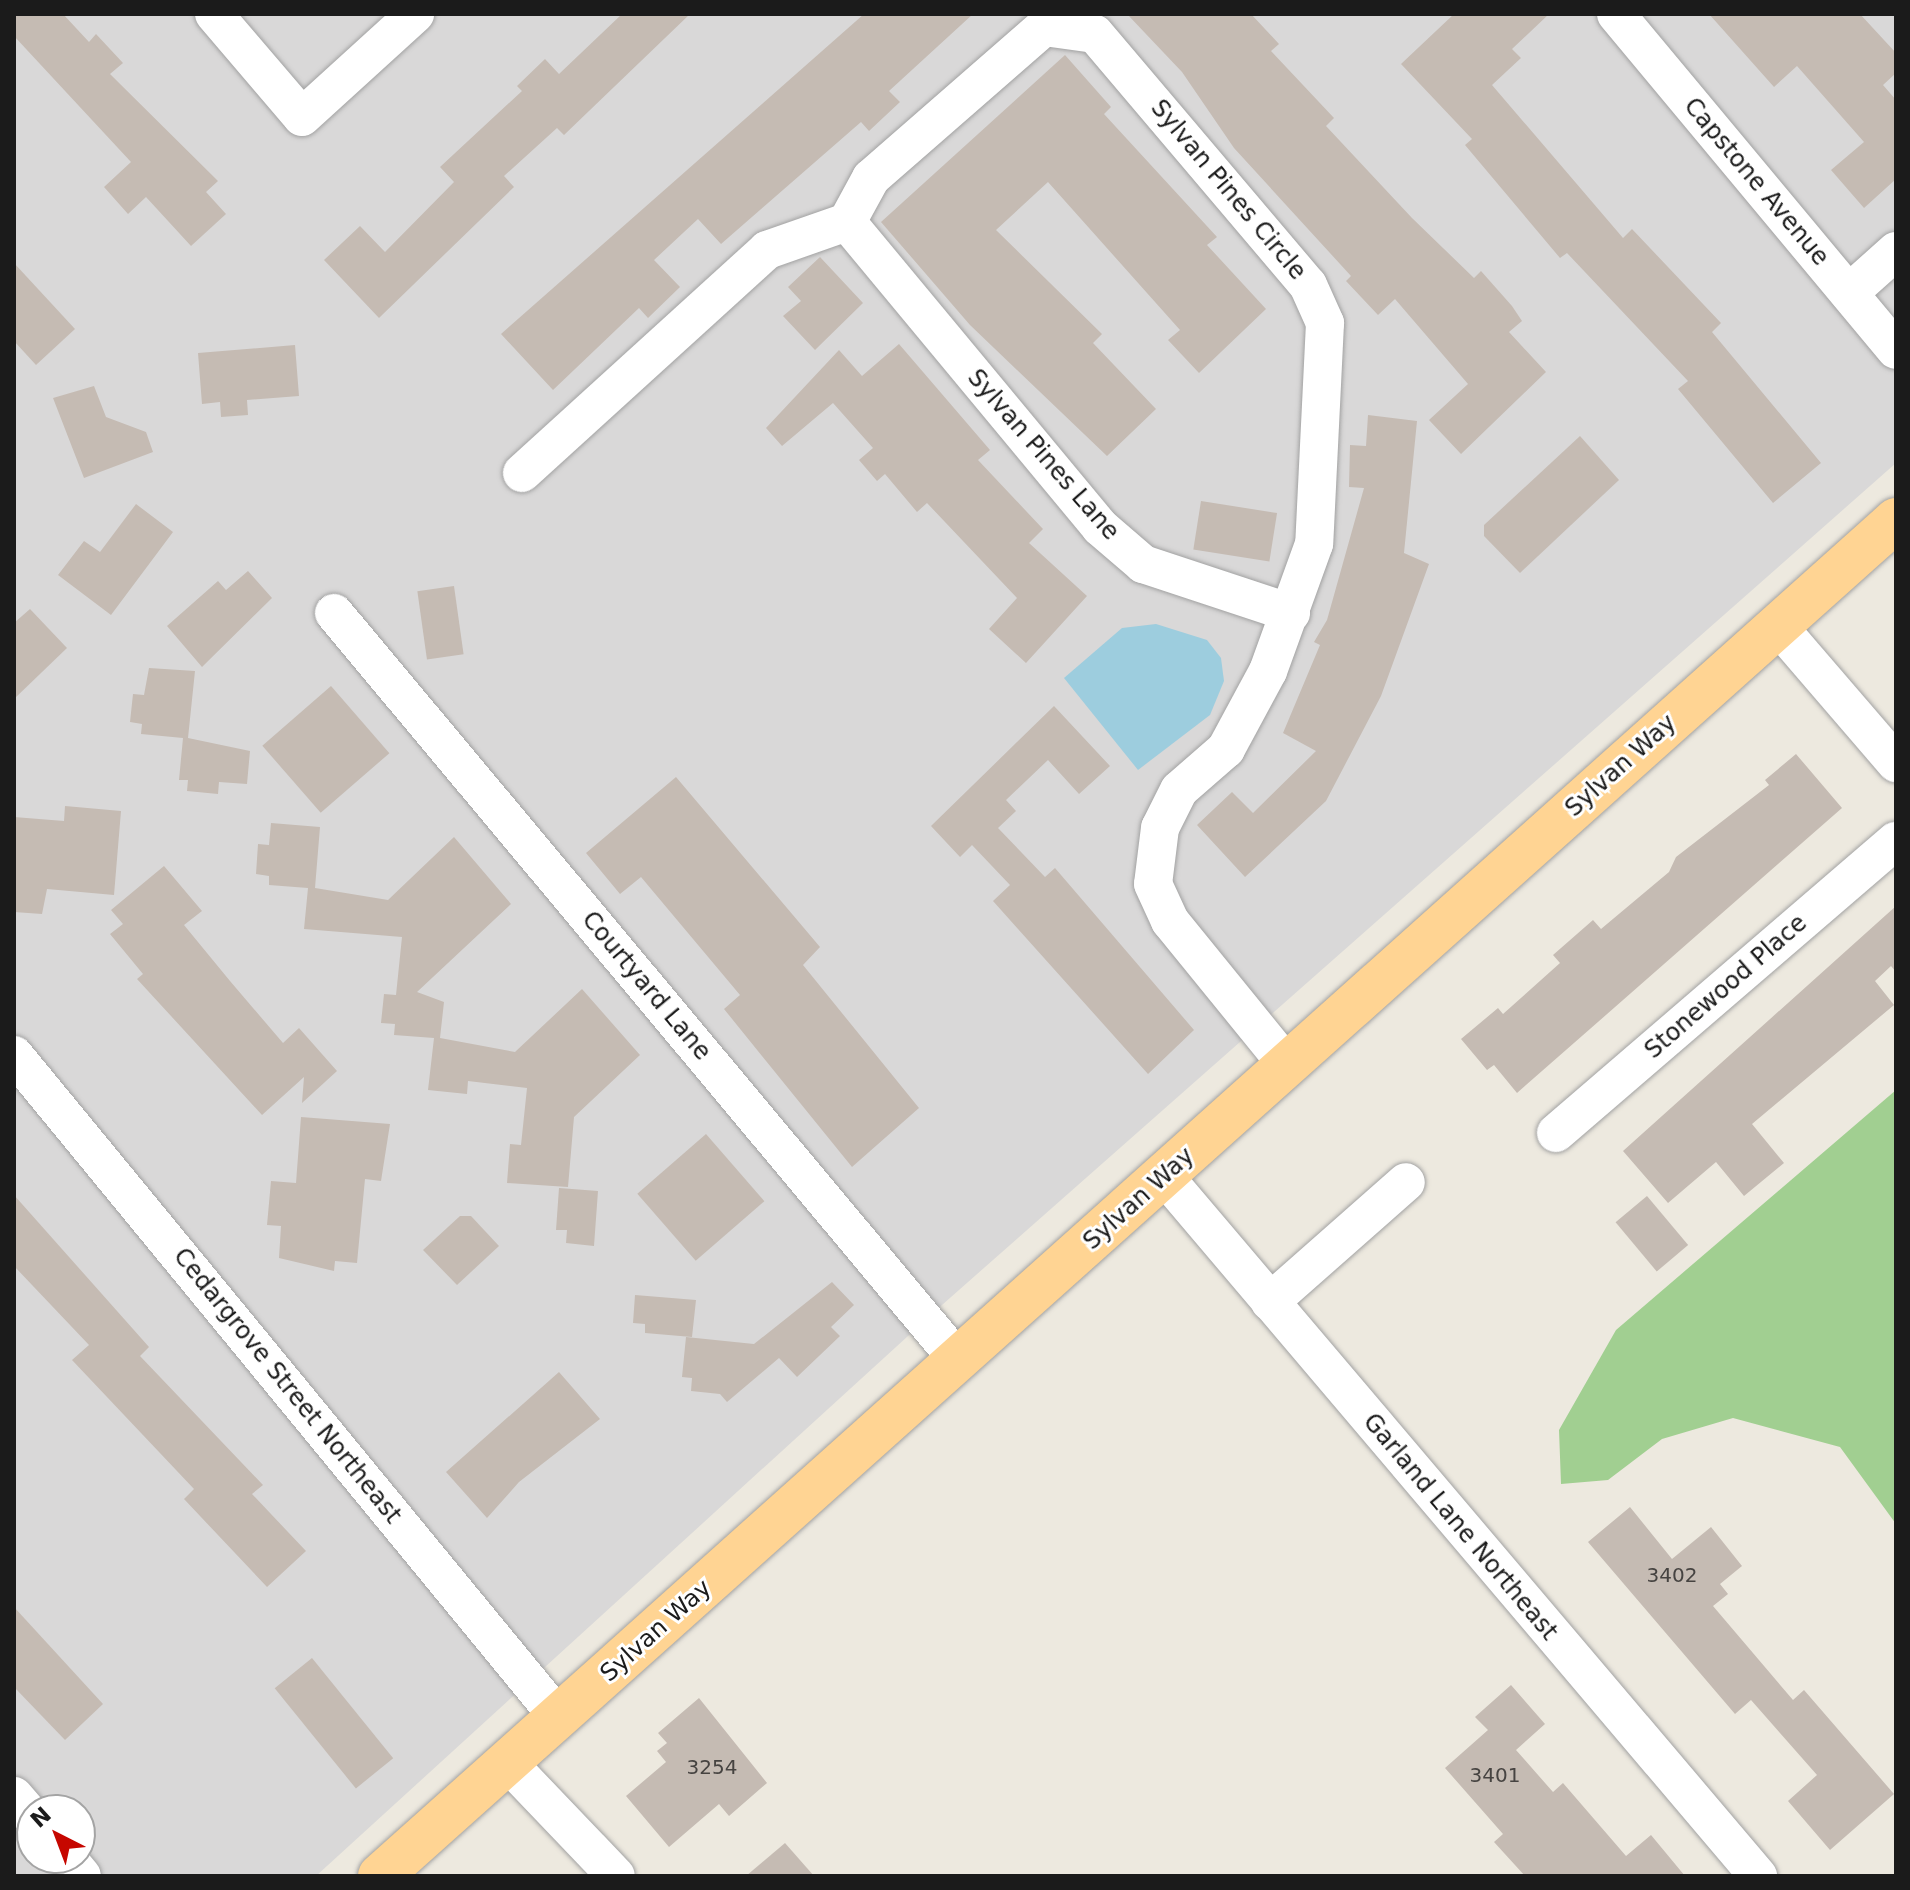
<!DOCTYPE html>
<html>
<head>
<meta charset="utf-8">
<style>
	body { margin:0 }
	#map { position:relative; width:1910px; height:1890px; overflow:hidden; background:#ede9df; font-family:"DejaVu Sans",sans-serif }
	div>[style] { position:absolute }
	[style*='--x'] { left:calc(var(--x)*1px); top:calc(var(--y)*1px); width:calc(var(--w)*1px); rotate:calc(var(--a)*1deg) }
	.residential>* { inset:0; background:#d9d8d8 }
	.forest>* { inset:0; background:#a1cf91 }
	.water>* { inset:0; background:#9dcdde }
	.building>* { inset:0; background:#c5bbb3; transform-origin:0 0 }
	.roads { filter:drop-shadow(0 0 2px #a2a2a2) drop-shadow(0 0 2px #a2a2a2) }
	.minor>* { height:38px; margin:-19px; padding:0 19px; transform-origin:19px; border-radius:19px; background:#fff }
	.major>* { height:44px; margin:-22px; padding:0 22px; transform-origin:22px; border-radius:22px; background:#ffd493 }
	span { translate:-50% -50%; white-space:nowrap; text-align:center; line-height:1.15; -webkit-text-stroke:6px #fff; paint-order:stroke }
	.number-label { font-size:20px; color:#464341 }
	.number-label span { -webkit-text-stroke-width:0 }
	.street-label { font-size:24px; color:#1b1b1b }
	.frame { position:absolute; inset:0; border:16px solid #1b1b1b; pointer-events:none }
	.north { position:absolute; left:16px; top:1794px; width:80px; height:80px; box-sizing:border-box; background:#fff; border:2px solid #a4a4a4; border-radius:50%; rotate:318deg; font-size:22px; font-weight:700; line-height:32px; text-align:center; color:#1b1b1b }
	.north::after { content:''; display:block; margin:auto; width:28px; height:36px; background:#c60700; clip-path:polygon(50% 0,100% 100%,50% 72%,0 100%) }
</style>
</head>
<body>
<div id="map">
	<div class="residential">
		<i style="clip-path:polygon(evenodd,14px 14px,1896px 14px,1896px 463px,942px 1305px,316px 1876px,14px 1876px,14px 14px,32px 1810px,80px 1810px,80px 1858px,32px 1858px,32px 1810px)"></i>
	</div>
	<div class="forest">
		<i style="clip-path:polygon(1896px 1090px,1896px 1524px,1840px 1447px,1733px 1418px,1662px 1439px,1608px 1480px,1561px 1484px,1559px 1430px,1616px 1330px)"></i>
	</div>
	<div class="water">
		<i style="clip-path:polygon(1156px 624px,1207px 640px,1221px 658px,1224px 681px,1210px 715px,1138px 770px,1064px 678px,1122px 628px)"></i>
	</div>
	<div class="building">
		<i style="clip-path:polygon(14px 14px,63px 14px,89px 42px,96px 34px,123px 63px,110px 74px,218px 181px,206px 192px,226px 214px,191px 246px,146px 197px,128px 214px,104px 187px,131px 162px,14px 36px)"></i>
		<i style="clip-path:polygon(622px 14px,690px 14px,564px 135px,557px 128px,504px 176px,514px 187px,379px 318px,324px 260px,360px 226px,385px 252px,454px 182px,440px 167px,522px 91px,517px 86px,545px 59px,559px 74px)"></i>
		<i style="clip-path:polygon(864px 14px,973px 14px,889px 91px,900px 102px,869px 131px,861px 122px,721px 244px,698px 219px,654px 260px,680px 287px,648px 318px,639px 308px,553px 390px,501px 334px)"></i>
		<i style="clip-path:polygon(1127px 14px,1251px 14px,1279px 44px,1271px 51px,1334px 118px,1326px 126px,1412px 218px,1474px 278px,1481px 271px,1512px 306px,1522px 321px,1509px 332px,1546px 372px,1461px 454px,1429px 420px,1468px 384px,1395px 299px,1378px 315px,1346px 281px,1351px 276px,1234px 148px,1182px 72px)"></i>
		<i style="clip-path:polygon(1454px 14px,1549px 14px,1512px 49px,1521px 58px,1492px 85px,1623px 238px,1632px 229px,1721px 323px,1712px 332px,1821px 463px,1773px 503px,1678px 389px,1688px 381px,1567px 253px,1560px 258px,1465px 145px,1472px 139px,1401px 64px)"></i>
		<i style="clip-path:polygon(1709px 14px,1860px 14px,1896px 53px,1896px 73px,1883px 85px,1896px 100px,1896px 179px,1864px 208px,1831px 170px,1864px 142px,1797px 66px,1774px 87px)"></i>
		<i style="clip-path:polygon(1065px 55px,1111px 107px,1104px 114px,1217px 237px,1207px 245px,1266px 309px,1199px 373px,1168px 340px,1180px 330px,1048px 182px,996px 230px,1102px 334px,1093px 343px,1156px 409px,1107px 456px,970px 325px,881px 222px)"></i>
		<i style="clip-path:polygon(820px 257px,863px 303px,815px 350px,783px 316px,801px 301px,788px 287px)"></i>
		<i style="clip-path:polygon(14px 263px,75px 329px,36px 365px,14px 341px)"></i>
		<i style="clip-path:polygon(899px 344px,990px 450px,978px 460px,1043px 529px,1029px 543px,1087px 596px,1026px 663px,989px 629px,1017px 598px,927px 503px,917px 512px,885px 474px,877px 481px,859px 460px,873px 448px,833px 403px,782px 446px,766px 428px,839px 350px,862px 376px)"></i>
		<i style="clip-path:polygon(295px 345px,299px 396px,247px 400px,248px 415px,221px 417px,220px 402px,202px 404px,198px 353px)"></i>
		<i style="clip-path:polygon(94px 386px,106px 417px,146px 432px,153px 452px,84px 478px,53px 398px)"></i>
		<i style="clip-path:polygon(1368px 415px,1417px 421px,1404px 553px,1429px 564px,1381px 696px,1326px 801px,1245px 877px,1197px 825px,1232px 792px,1253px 813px,1316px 751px,1283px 733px,1320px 645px,1314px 642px,1327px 620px,1364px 488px,1349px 487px,1350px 445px,1366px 446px)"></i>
		<i style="clip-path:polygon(1580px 436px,1619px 480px,1520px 573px,1484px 536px,1484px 525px)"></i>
		<i style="left:1201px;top:501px;width:77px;height:49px;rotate:9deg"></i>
		<i style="clip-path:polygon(136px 504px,173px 532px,111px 615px,58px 575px,84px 541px,100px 552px)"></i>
		<i style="clip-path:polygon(248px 571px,272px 598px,202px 667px,167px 626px,218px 581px,226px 590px)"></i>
		<i style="left:454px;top:586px;width:69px;height:37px;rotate:82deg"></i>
		<i style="clip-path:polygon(30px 609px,67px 648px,14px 699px,14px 623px)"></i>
		<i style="clip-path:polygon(149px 668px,195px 671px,188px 738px,250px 751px,247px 784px,219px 782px,218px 794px,187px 791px,188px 780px,179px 780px,183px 738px,141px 734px,142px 724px,130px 722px,133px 694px,144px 695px)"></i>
		<i style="left:331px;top:686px;width:89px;height:91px;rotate:49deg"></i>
		<i style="clip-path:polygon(1054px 706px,1110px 766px,1079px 794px,1048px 760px,1006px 800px,1016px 811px,998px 828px,1045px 877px,1055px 868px,1194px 1030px,1148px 1074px,993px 901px,1010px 885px,972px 845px,960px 857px,931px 826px)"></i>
		<i style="clip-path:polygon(1796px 754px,1842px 808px,1517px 1093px,1494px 1065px,1487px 1070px,1461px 1039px,1498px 1008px,1503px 1014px,1560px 963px,1553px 955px,1593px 920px,1601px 929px,1669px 872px,1676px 857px,1769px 785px,1765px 780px)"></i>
		<i style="clip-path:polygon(676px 777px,820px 947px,803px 965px,919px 1108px,852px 1167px,724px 1009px,740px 995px,641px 877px,620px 894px,586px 853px)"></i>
		<i style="clip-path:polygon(65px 806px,121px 811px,114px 895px,47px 889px,42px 914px,14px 912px,14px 817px,64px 821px)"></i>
		<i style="clip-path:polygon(271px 823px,320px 827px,315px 888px,388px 900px,454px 837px,511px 904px,417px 992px,444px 1002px,440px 1038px,515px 1052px,582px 989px,640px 1055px,574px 1117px,568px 1187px,507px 1183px,510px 1144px,521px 1145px,527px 1088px,468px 1081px,467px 1094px,428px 1090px,434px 1038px,394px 1035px,395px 1024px,381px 1023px,384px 994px,396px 995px,402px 937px,304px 929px,308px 888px,269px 885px,269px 876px,256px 874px,258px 844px,269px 845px)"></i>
		<i style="clip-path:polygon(164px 866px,202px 911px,184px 925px,230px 981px,283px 1043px,299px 1028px,337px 1071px,302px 1103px,304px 1077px,262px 1115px,137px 979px,143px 974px,110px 934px,123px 924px,111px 910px)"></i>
		<i style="clip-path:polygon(1896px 906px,1896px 972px,1891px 966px,1875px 981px,1894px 1005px,1752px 1124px,1784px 1163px,1744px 1196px,1716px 1162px,1668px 1203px,1623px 1151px)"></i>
		<i style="clip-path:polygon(301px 1117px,390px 1124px,381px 1181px,365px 1179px,357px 1263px,335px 1261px,334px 1271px,279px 1258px,281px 1226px,267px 1225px,271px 1181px,296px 1183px)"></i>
		<i style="left:706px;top:1134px;width:89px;height:91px;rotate:49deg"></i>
		<i style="clip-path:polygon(559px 1188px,598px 1191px,594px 1246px,566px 1243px,567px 1230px,556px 1230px)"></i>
		<i style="clip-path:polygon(14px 1195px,149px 1347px,140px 1356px,263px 1485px,252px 1494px,306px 1551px,267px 1587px,184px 1499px,194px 1489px,72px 1360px,89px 1345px,14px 1266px)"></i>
		<i style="left:1647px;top:1196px;width:64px;height:41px;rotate:50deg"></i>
		<i style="clip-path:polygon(460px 1216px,471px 1216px,499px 1246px,457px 1285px,423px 1250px)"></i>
		<i style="clip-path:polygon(832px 1282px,854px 1305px,831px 1327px,840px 1336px,797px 1377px,779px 1358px,727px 1402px,720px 1394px,691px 1391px,692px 1378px,682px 1377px,686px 1337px,754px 1344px)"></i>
		<i style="clip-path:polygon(635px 1295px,696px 1300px,692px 1337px,645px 1333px,645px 1324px,633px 1323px)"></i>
		<i style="clip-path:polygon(559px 1372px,600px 1419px,519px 1482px,487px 1518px,446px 1472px)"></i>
		<i style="clip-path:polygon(1630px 1507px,1672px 1559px,1711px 1527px,1742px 1566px,1720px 1584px,1728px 1594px,1713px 1606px,1793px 1700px,1804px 1690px,1894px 1794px,1830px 1850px,1788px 1801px,1817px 1775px,1751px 1700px,1735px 1714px,1588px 1542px)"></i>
		<i style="clip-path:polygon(14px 1607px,103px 1704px,65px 1740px,14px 1687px)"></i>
		<i style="left:312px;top:1658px;width:129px;height:48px;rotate:51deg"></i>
		<i style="clip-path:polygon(1511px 1685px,1545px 1724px,1516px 1750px,1553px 1792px,1563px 1783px,1626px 1856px,1651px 1835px,1685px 1876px,1525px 1876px,1494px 1842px,1503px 1834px,1445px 1768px,1488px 1730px,1475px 1717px)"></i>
		<i style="clip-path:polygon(699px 1698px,767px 1783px,729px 1816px,719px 1804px,669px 1847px,626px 1796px,666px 1762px,657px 1751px,667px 1743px,658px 1733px)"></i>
		<i style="clip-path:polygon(785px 1843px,814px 1876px,746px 1876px)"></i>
	</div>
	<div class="roads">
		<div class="minor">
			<i style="--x:214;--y:14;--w:135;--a:49.5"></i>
			<i style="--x:302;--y:117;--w:153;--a:-42.3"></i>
			<i style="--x:1616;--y:14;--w:437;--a:50.2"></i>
			<i style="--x:847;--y:222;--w:396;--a:50.3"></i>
			<i style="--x:1100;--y:527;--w:57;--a:40.7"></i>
			<i style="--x:1143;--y:564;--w:156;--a:18.3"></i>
			<i style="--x:1849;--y:293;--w:63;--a:-41.8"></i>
			<i style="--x:522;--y:473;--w:331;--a:-42.3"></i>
			<i style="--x:767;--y:250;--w:85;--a:-19.3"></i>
			<i style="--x:847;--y:222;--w:50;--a:-61.4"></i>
			<i style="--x:871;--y:178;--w:230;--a:-41.1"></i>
			<i style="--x:1044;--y:27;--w:51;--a:7.8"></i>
			<i style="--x:1095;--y:34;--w:329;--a:49.7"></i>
			<i style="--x:1308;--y:285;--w:42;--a:65.9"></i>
			<i style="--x:1325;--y:323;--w:221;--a:92.8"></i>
			<i style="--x:1314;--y:544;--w:135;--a:109.9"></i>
			<i style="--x:1268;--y:671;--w:89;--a:118.3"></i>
			<i style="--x:1226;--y:749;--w:62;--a:138.9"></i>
			<i style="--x:1179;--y:790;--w:42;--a:116.6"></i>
			<i style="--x:1160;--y:828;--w:56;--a:97.1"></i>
			<i style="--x:1153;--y:884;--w:41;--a:65.3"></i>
			<i style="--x:1170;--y:921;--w:187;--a:50.9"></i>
			<i style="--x:334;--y:613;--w:973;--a:50.13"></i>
			<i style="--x:1778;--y:626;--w:181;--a:49.3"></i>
			<i style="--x:14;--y:1055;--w:858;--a:50.58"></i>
			<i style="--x:1556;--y:1133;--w:448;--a:-40.7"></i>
			<i style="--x:1165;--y:1177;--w:917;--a:49.69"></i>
			<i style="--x:1270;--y:1302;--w:181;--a:-41.4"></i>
			<i style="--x:508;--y:1763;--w:156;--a:46.3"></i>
			<i style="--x:14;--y:1796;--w:28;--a:49"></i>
			<i style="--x:67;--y:1858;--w:23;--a:50"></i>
		</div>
		<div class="major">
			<i style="--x:380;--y:1876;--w:2034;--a:-41.81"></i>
		</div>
	</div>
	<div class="number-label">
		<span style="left:1672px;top:1575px">3402</span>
		<span style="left:712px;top:1767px">3254</span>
		<span style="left:1495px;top:1775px">3401</span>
	</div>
	<div class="street-label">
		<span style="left:1756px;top:182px;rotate:50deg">Capstone Avenue</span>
		<span style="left:1228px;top:190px;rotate:50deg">Sylvan Pines Circle</span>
		<span style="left:1043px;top:455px;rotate:49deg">Sylvan Pines Lane</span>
		<span style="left:1621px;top:766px;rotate:-42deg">Sylvan Way</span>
		<span style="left:646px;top:986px;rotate:50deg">Courtyard Lane</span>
		<span style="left:1726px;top:987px;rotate:-41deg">Stonewood Place</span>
		<span style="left:1139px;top:1199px;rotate:-42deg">Sylvan Way</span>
		<span style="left:287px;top:1386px;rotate:51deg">Cedargrove Street Northeast</span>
		<span style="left:1460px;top:1527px;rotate:50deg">Garland Lane Northeast</span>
		<span style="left:656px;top:1631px;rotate:-42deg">Sylvan Way</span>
	</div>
	<div class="frame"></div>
	<div class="north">N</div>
</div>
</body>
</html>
